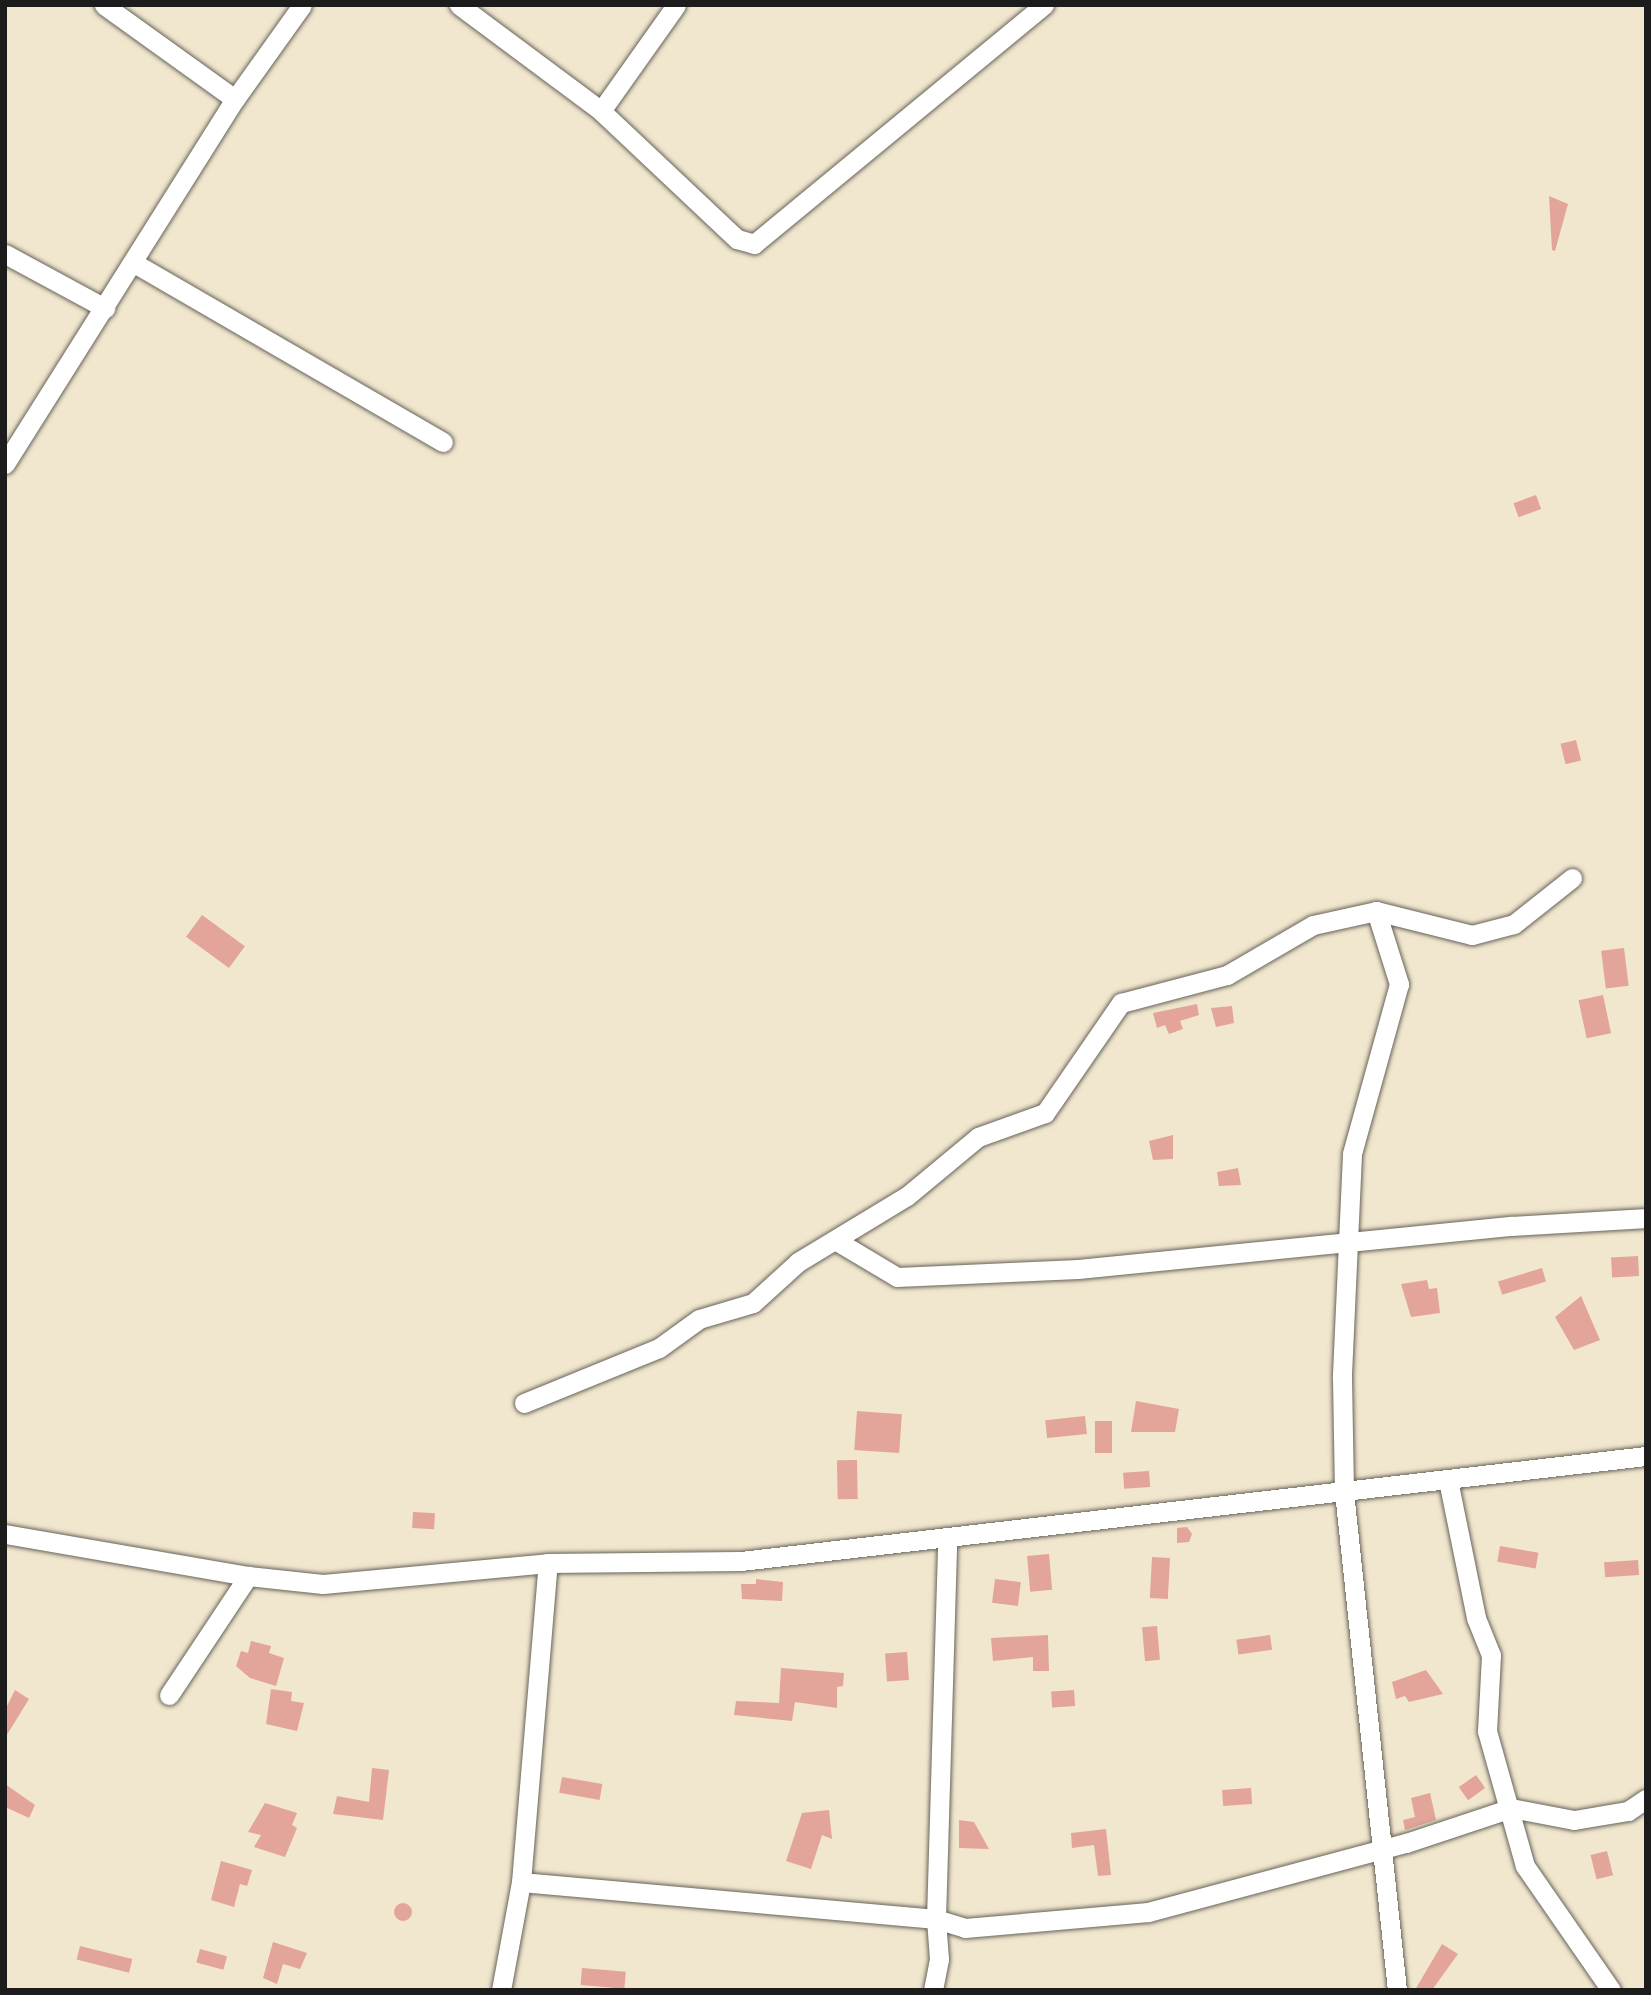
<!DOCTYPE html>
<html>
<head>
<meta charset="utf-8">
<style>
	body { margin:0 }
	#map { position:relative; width:1651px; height:1995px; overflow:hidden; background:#f1e7ce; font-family:"Playpen Sans",sans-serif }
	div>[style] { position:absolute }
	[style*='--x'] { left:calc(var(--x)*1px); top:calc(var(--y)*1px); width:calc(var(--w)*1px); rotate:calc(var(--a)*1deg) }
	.building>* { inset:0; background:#e3a499; transform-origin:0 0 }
	.round { border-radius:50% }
	.roads { filter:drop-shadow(0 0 2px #67635a) drop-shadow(0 0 2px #67635a) }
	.street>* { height:19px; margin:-9.5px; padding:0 9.5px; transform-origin:9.5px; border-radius:9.5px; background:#fff }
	span { translate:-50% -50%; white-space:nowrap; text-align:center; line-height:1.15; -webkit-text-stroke:6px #f7f3e8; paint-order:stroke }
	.frame { position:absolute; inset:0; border:7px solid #1c1c1c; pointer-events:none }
</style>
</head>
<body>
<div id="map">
	<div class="building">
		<i style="clip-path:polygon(1549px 196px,1568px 204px,1555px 251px,1552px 250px)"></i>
		<i style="left:1536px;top:495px;width:15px;height:24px;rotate:70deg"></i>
		<i style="left:1576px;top:740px;width:21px;height:16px;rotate:76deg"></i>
		<i style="left:202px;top:915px;width:53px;height:27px;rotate:36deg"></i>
		<i style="left:1624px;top:948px;width:38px;height:23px;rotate:83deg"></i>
		<i style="left:1603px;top:995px;width:39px;height:25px;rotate:78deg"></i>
		<i style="clip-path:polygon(1197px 1004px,1199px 1015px,1180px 1021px,1183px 1029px,1169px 1034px,1165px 1025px,1157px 1028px,1153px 1013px)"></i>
		<i style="clip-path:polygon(1232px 1006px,1234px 1023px,1216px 1027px,1211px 1008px)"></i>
		<i style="clip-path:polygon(1173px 1135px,1173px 1159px,1153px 1160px,1149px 1141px)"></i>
		<i style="clip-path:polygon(1238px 1168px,1241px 1185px,1219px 1186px,1217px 1172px)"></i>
		<i style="left:1638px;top:1256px;width:20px;height:27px;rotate:87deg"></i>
		<i style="left:1542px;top:1268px;width:14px;height:46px;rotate:73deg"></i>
		<i style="clip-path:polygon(1427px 1280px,1429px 1289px,1437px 1288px,1440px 1313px,1411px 1317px,1401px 1284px)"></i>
		<i style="clip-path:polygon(1581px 1296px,1600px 1340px,1574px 1350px,1555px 1317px)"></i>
		<i style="clip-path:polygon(1136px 1401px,1179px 1409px,1175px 1432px,1131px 1432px)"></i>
		<i style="left:857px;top:1411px;width:45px;height:39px;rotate:4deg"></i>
		<i style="left:1085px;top:1416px;width:18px;height:40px;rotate:84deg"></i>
		<i style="left:1095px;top:1421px;width:17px;height:32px"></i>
		<i style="left:857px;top:1460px;width:39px;height:20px;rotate:89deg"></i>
		<i style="left:1149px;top:1471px;width:16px;height:26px;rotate:86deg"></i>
		<i style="left:413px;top:1512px;width:22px;height:16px;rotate:3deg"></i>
		<i style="clip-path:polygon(1187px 1527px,1192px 1534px,1189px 1542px,1177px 1543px,1177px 1528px)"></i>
		<i style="left:1500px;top:1546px;width:39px;height:16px;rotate:10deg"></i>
		<i style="left:1049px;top:1554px;width:36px;height:22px;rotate:85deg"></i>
		<i style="left:1152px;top:1557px;width:18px;height:41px;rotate:3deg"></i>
		<i style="left:1638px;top:1560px;width:15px;height:34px;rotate:86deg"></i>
		<i style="clip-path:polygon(756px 1579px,783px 1582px,782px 1601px,742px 1599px,741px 1584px,756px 1584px)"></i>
		<i style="left:995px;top:1579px;width:26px;height:24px;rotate:7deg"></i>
		<i style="left:1157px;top:1626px;width:34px;height:15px;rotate:85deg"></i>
		<i style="clip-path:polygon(1048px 1635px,1049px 1671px,1033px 1671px,1033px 1657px,993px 1661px,991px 1638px)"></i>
		<i style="left:1270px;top:1635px;width:15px;height:34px;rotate:82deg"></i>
		<i style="clip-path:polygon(251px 1641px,271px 1646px,269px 1653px,284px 1658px,276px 1686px,250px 1678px,236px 1666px,241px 1651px,248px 1653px)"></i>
		<i style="left:907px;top:1652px;width:28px;height:22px;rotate:86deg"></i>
		<i style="clip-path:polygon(781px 1668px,844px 1673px,843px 1686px,837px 1687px,837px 1708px,795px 1702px,792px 1721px,734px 1715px,736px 1701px,779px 1703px)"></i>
		<i style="clip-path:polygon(1426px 1670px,1443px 1694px,1409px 1702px,1405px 1696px,1396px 1699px,1392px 1682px)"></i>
		<i style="clip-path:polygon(271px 1689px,292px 1692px,291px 1701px,304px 1703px,297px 1731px,266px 1724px)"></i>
		<i style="clip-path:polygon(15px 1690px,29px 1699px,5px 1738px,5px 1710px)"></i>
		<i style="left:1074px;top:1690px;width:16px;height:23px;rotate:86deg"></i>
		<i style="clip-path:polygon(372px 1768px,389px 1770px,383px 1820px,333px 1814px,337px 1796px,369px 1802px)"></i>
		<i style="left:1476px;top:1775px;width:16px;height:21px;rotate:55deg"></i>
		<i style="left:562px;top:1777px;width:41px;height:16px;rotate:10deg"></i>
		<i style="clip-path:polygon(5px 1784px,35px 1805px,29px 1818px,5px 1807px)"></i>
		<i style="left:1251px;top:1788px;width:16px;height:29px;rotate:86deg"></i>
		<i style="clip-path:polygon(1430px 1793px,1436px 1820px,1405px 1830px,1403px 1820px,1415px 1817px,1411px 1798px)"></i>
		<i style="clip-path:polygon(265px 1803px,297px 1813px,292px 1825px,297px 1828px,285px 1857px,254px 1847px,261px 1835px,248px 1832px)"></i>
		<i style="clip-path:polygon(829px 1810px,832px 1839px,822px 1835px,811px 1869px,786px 1861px,802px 1813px)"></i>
		<i style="clip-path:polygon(959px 1820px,974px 1822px,989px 1849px,959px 1848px)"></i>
		<i style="clip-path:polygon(1106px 1829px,1111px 1875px,1098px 1876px,1094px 1845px,1072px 1848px,1071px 1833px)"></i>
		<i style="left:1607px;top:1851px;width:25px;height:17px;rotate:76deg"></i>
		<i style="clip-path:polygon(221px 1861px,252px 1870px,247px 1886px,240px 1884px,234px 1907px,211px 1900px)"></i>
		<i class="round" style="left:394px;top:1903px;width:18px;height:18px"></i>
		<i style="clip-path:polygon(273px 1942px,307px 1953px,300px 1969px,283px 1964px,277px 1984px,263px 1978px)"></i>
		<i style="clip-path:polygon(1442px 1944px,1458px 1954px,1432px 1990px,1415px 1990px)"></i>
		<i style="left:80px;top:1946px;width:54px;height:14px;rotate:14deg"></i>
		<i style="left:200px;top:1949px;width:28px;height:14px;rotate:15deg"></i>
		<i style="left:582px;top:1968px;width:44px;height:17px;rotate:5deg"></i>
	</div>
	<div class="roads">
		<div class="street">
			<i style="--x:104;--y:5;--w:161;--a:35.7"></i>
			<i style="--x:459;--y:5;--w:177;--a:36.7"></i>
			<i style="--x:601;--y:111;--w:187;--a:43.3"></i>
			<i style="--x:737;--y:239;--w:18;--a:16"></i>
			<i style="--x:754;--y:244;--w:376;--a:-39.5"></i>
			<i style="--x:601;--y:111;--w:130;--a:-54.7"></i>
			<i style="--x:5;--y:254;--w:114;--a:28.4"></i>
			<i style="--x:134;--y:263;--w:357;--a:30.1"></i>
			<i style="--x:5;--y:464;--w:431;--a:-57.8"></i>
			<i style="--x:235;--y:99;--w:115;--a:-54.5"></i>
			<i style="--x:1376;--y:911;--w:77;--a:72.5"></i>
			<i style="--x:1399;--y:984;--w:176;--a:105.5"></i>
			<i style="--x:1352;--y:1154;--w:224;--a:92.6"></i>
			<i style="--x:1342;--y:1378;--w:114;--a:89"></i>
			<i style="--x:1344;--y:1492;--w:501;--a:83.93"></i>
			<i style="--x:835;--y:1240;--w:72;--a:30.8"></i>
			<i style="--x:897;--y:1277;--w:181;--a:-2.5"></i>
			<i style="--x:1078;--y:1269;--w:436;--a:-5.7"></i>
			<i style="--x:1512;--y:1226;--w:134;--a:-3.4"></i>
			<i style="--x:524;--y:1403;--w:146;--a:-22.2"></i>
			<i style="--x:659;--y:1348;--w:49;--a:-35.9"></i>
			<i style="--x:699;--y:1319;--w:56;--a:-16.5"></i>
			<i style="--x:753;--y:1303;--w:61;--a:-42.3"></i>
			<i style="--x:798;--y:1262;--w:127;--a:-31.2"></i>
			<i style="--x:907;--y:1196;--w:92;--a:-39.7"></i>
			<i style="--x:978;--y:1137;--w:71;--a:-19.7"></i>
			<i style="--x:1045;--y:1113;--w:134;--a:-55.4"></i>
			<i style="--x:1121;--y:1003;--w:110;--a:-14.8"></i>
			<i style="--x:1227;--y:975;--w:99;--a:-30.2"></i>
			<i style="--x:1313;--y:925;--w:65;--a:-12.5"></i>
			<i style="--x:1376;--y:911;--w:99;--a:14"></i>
			<i style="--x:1472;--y:935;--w:43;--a:-14.7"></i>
			<i style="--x:1514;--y:924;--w:74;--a:-38.4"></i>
			<i style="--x:1448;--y:1480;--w:141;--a:78.5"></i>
			<i style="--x:1476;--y:1618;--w:40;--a:68"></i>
			<i style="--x:1491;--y:1655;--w:76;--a:93"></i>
			<i style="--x:1487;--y:1731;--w:140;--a:74.3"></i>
			<i style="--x:1525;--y:1866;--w:151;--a:55.3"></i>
			<i style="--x:5;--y:1534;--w:247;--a:9.8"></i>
			<i style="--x:248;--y:1576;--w:75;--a:6.1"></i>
			<i style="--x:323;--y:1584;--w:226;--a:-5.3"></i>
			<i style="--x:548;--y:1563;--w:193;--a:-0.6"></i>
			<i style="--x:741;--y:1561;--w:911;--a:-6.62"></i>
			<i style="--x:169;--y:1695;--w:143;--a:-56.4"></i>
			<i style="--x:521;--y:1882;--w:417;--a:5.1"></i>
			<i style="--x:936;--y:1919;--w:30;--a:17"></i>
			<i style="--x:965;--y:1928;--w:184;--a:-5"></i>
			<i style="--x:1148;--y:1912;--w:267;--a:-15"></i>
			<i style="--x:1406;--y:1843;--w:111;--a:-18.4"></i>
			<i style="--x:1511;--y:1808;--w:64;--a:10.8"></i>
			<i style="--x:1574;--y:1820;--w:55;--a:-9.5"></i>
			<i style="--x:1628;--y:1811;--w:22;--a:-34"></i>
			<i style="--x:501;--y:1990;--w:110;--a:-79.5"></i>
			<i style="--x:521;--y:1882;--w:320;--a:-85.2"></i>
			<i style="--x:933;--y:1990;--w:32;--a:-79"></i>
			<i style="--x:939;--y:1959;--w:40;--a:-94.3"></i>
			<i style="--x:936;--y:1919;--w:381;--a:-88.3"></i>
		</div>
	</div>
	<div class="frame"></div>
</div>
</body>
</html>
